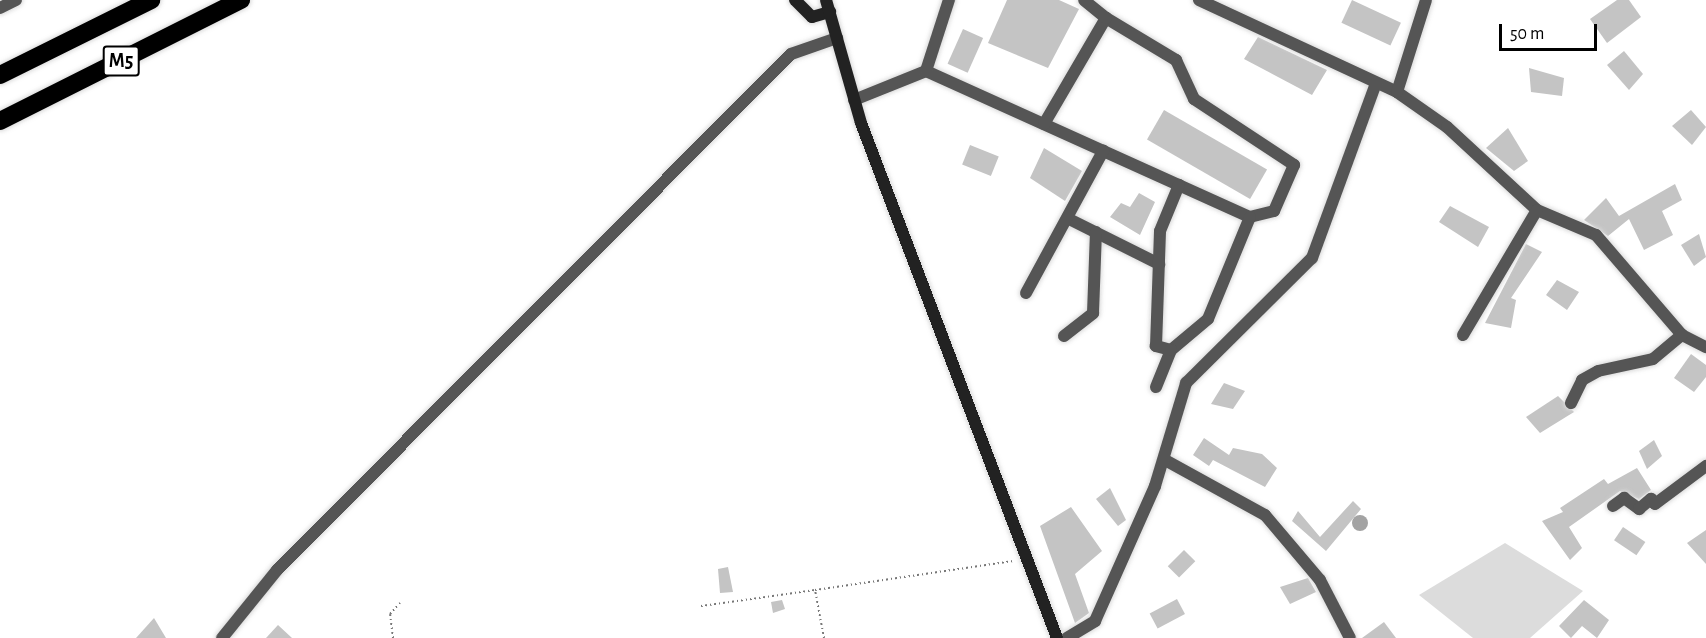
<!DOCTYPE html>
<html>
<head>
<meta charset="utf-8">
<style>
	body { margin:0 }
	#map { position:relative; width:1706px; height:638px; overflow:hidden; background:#fff; font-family:"Alegreya Sans",sans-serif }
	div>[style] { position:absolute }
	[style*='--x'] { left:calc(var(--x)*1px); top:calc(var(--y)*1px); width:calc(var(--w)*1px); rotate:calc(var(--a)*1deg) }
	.green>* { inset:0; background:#dcdcdc }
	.water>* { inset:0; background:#a3a3a3 }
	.round { border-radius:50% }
	.building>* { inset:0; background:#c4c4c4; transform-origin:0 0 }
	.path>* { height:2px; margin-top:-1px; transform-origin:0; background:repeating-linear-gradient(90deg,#777 0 1.5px,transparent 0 4.5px) }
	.roads { filter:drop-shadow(0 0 2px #dbdbdb) drop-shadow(0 0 2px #dbdbdb) }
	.minor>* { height:12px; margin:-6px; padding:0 6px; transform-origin:6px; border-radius:6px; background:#555 }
	.secondary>* { height:12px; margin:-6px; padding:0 6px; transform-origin:6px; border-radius:6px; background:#222 }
	.motorway>* { height:18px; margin:-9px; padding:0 9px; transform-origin:9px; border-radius:9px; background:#000 }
	span { translate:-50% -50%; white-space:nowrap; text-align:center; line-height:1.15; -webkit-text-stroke:6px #fff; paint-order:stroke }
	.shield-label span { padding:2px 4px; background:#fff; border:2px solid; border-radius:4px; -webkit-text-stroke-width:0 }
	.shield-label { font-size:20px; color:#000; font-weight:700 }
	.scale { position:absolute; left:1499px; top:24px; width:98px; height:27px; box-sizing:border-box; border:3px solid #000; border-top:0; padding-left:8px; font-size:18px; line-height:21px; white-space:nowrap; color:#000; -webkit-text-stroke:4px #fff; paint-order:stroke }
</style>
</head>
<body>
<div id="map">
	<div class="green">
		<i style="clip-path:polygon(1505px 543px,1583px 591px,1530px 638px,1473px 638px,1419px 595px)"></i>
	</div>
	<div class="water">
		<i class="round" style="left:1352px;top:515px;width:16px;height:16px"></i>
	</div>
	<div class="building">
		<i style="clip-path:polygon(1007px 0,1059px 0,1079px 9px,1048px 68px,988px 43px)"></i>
		<i style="left:1352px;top:0;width:54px;height:25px;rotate:25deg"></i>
		<i style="clip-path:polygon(1617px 0,1629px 0,1641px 17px,1607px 43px,1590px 19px)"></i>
		<i style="left:963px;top:29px;width:22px;height:38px;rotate:24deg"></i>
		<i style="clip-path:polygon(1258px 37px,1327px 70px,1312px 95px,1244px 59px)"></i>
		<i style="clip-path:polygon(1624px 51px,1643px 74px,1629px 90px,1607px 65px)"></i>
		<i style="clip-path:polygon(1529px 68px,1564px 78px,1562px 96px,1531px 92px)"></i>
		<i style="left:1164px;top:110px;width:119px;height:34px;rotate:30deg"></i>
		<i style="clip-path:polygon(1691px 110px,1706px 127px,1692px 145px,1672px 126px)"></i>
		<i style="clip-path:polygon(1508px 128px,1528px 161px,1514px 171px,1486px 148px)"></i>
		<i style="left:970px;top:145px;width:31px;height:21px;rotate:22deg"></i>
		<i style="clip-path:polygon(1044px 148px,1082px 171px,1065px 201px,1030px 178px)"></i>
		<i style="clip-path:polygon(1675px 184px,1682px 200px,1662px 211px,1673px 235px,1644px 250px,1629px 219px,1608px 236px,1584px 220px,1606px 198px,1619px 216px)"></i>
		<i style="clip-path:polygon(1139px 193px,1155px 202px,1140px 235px,1110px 217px,1121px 203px,1130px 207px)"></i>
		<i style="clip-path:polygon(1450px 206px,1489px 227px,1478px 247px,1439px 222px)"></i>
		<i style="clip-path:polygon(1699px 234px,1706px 257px,1694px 266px,1681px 245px)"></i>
		<i style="clip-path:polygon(1526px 244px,1542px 252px,1511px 298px,1516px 300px,1511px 328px,1485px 323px)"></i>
		<i style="clip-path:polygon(1557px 280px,1579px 292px,1567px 310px,1546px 295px)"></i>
		<i style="clip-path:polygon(1691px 354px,1706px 365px,1706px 377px,1694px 392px,1674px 378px)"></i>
		<i style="clip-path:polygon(1224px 383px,1245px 391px,1233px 409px,1211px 404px)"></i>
		<i style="clip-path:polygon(1558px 396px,1574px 412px,1540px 433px,1526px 417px)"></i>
		<i style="clip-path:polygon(1204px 438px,1229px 455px,1233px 448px,1262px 454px,1277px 468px,1265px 487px,1213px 460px,1209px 466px,1193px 455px)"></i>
		<i style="clip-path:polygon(1654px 440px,1662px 456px,1647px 469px,1639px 451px)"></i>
		<i style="clip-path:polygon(1637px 468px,1651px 490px,1639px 499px,1620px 491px,1569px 527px,1582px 548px,1570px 560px,1542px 521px,1563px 512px,1560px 508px,1604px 479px,1608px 484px)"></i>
		<i style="clip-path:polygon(1110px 488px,1126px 520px,1118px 526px,1096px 499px)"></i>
		<i style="clip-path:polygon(1353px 501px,1361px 509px,1326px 551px,1292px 521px,1298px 511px,1320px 537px)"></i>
		<i style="clip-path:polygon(1071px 507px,1102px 551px,1075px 574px,1089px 613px,1075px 623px,1040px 526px)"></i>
		<i style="left:1623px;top:527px;width:27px;height:16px;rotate:34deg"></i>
		<i style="clip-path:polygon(1706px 530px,1706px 564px,1687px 543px)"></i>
		<i style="left:1184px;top:550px;width:16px;height:23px;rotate:45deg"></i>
		<i style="clip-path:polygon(728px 567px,733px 592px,720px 593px,718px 569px)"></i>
		<i style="clip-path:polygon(1308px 578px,1316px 592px,1290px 604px,1280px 587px)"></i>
		<i style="left:1177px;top:599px;width:17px;height:31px;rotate:62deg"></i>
		<i style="clip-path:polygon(782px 600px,785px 609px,773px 613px,771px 602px)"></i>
		<i style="clip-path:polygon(1584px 600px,1609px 620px,1597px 638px,1582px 626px,1571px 638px,1559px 626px)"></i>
		<i style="clip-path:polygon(154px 618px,166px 638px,136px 638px)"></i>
		<i style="clip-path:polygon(1384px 622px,1396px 638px,1362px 638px)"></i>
		<i style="clip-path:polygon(278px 625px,292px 638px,266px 638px)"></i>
	</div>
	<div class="path">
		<i style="--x:701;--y:606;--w:115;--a:-8"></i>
		<i style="--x:393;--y:638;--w:24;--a:-97"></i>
		<i style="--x:390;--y:614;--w:15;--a:-48"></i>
		<i style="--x:824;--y:638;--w:49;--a:-100.6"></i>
		<i style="--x:815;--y:590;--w:202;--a:-8.3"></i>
	</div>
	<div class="roads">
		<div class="minor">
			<i style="--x:1199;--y:0;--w:218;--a:24.9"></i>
			<i style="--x:1397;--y:92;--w:61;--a:35"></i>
			<i style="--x:1447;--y:127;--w:122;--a:42.7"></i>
			<i style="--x:1537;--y:210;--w:64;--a:23"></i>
			<i style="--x:1596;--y:235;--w:132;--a:49.3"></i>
			<i style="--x:1682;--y:335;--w:27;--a:27"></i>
			<i style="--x:0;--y:8;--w:18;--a:-27"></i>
			<i style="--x:1106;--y:18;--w:82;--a:31"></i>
			<i style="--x:1176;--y:60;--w:43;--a:65.2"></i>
			<i style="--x:1194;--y:99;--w:120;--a:33.4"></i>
			<i style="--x:1294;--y:165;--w:50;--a:113.5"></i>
			<i style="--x:1274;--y:211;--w:25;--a:166"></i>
			<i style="--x:926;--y:71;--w:355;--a:24.3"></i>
			<i style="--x:1250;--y:217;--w:110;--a:112.4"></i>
			<i style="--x:1208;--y:319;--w:48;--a:140"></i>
			<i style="--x:1171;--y:350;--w:40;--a:112"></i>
			<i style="--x:1397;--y:92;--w:96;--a:-72.5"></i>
			<i style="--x:854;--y:100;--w:78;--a:-21.9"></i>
			<i style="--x:926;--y:71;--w:75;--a:-72.1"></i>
			<i style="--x:1044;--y:124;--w:123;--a:-59.7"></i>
			<i style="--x:1106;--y:18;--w:28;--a:-141"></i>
			<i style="--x:1069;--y:219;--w:101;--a:26.6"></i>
			<i style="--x:1026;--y:293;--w:162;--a:-61.5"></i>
			<i style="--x:1463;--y:335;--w:145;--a:-59.4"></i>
			<i style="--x:1064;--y:336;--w:37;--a:-38"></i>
			<i style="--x:1093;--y:313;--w:81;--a:-87.9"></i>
			<i style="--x:1171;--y:350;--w:16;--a:-165"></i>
			<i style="--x:1156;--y:346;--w:115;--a:-88"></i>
			<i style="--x:1160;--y:231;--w:50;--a:-67.6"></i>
			<i style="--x:1571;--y:403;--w:25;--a:-64"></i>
			<i style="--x:1582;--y:380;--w:18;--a:-29"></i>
			<i style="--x:1598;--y:371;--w:56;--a:-12.3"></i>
			<i style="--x:1653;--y:359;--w:38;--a:-40"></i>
			<i style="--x:1165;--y:460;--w:114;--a:28.8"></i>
			<i style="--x:1265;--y:515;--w:85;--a:49.8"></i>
			<i style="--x:1320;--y:580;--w:65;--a:62.7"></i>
			<i style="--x:1613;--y:506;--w:14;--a:-36"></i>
			<i style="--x:1624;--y:498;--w:19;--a:36"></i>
			<i style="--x:1639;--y:509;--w:16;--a:-40"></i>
			<i style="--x:1651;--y:499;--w:6;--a:51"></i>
			<i style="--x:1655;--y:504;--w:64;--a:-36.7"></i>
			<i style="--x:222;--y:638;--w:87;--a:-51"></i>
			<i style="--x:277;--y:570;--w:728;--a:-45.11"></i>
			<i style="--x:791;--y:54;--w:49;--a:-19.2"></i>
			<i style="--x:1067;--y:638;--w:33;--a:-31"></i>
			<i style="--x:1095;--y:621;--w:148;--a:-66"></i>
			<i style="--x:1155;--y:486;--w:108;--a:-73.2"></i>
			<i style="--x:1186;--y:383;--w:177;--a:-44.8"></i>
			<i style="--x:1312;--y:258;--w:186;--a:-69.9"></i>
		</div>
		<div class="secondary">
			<i style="--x:795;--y:0;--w:24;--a:45"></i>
			<i style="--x:812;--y:17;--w:19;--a:-16"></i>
			<i style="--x:826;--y:0;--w:128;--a:74.1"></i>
			<i style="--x:861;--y:123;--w:551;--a:69.16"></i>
		</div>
		<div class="motorway">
			<i style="--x:0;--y:75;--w:169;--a:-26.4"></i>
			<i style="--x:0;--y:121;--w:270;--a:-26.7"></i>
		</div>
	</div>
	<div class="shield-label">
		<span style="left:121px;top:61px">M5</span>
	</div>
	<div class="scale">50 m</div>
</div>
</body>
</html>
